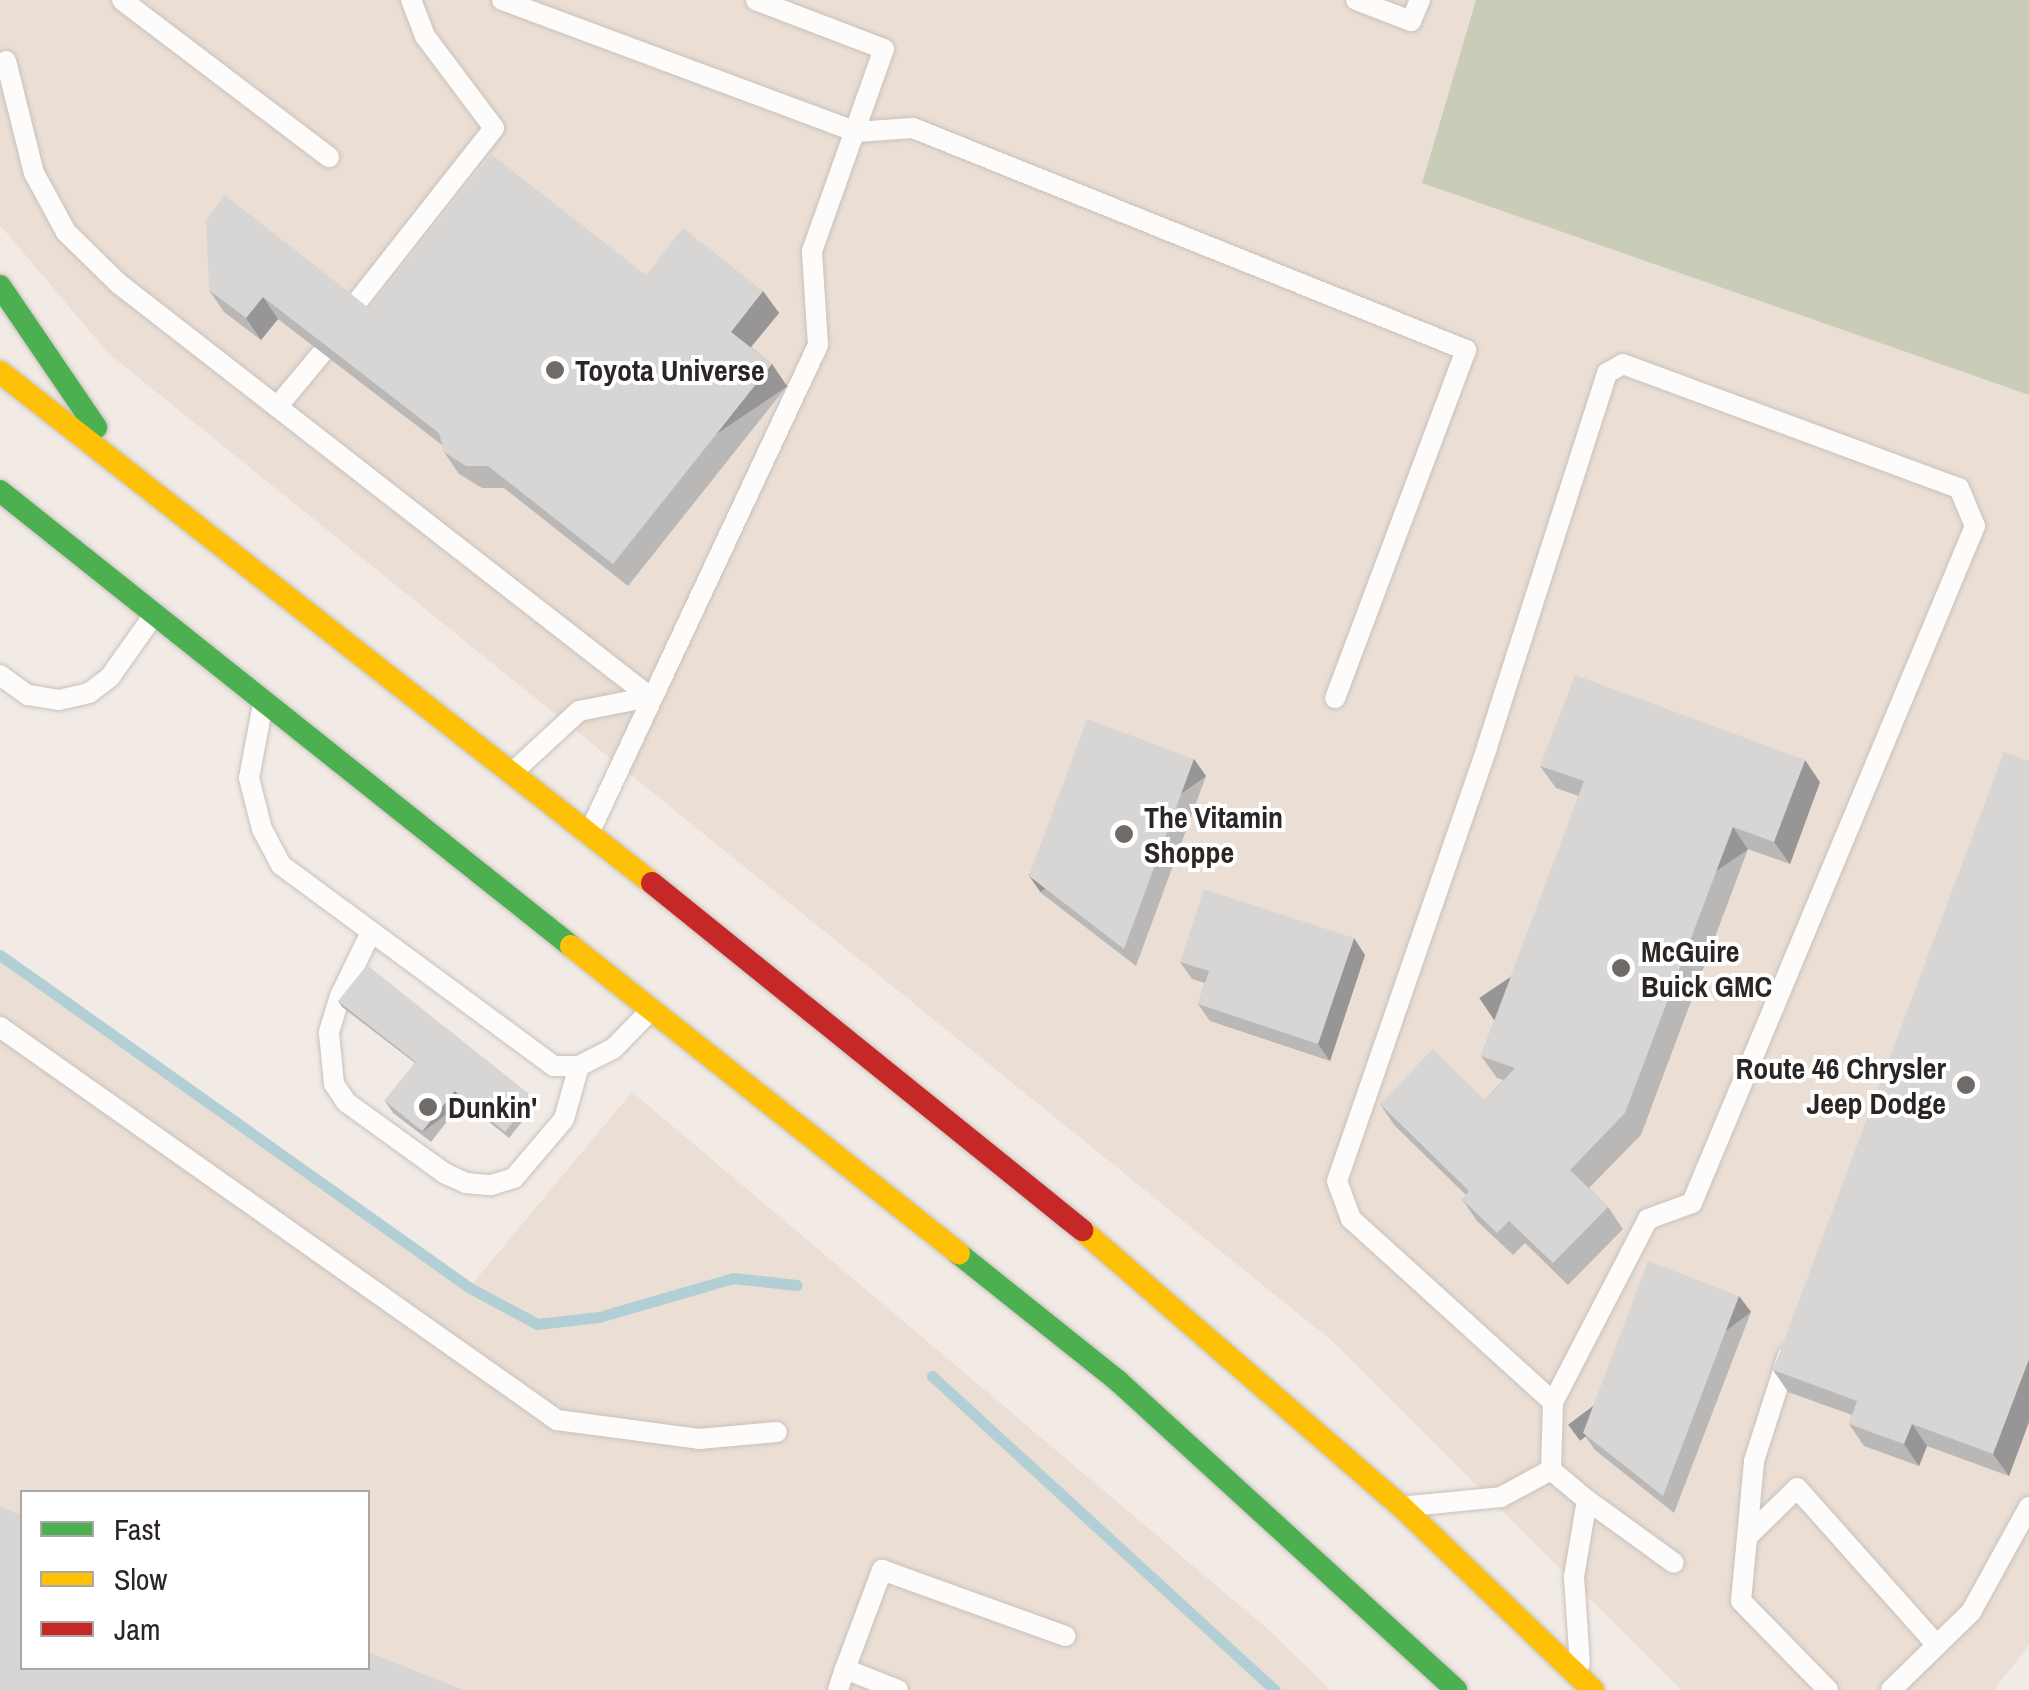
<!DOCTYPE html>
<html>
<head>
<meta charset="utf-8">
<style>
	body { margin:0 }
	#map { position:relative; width:2029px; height:1690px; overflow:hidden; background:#f2ebe5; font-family:"Archivo Narrow",sans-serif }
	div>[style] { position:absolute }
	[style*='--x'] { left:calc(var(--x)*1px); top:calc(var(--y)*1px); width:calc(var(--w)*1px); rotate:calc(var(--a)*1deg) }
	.built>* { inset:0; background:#ebded4 }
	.forest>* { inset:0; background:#c9ccb6 }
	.stream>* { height:11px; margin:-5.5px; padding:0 5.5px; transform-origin:5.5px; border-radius:5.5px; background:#b2cfd6 }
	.roads { filter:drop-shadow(0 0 2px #c7c1bd) drop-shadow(0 0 2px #c7c1bd) }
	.lane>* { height:20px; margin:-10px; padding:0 10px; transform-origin:10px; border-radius:10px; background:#fdfcfb }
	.fast>* { height:22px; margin:-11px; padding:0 11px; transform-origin:11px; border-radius:11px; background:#4caf50 }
	.slow>* { height:22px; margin:-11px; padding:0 11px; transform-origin:11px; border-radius:11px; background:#ffc107 }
	.jam>* { height:22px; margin:-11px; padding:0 11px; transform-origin:11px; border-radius:11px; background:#c62828 }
	.wall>* { inset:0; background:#bab7b7 }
	.shaded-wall>* { inset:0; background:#979595; transform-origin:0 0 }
	.building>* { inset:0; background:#d8d5d5; transform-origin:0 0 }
	.dots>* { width:28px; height:28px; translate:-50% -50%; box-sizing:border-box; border:5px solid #fff; border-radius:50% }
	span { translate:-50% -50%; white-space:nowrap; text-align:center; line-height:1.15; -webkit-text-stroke:8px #fff; paint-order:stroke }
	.poi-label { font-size:30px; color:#2b2623; font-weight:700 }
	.left { translate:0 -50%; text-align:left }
	.right { translate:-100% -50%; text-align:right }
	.legend { position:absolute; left:20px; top:1490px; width:350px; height:180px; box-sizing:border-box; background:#fff; border:2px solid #aaa8a7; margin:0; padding:12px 18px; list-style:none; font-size:30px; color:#2b2623 }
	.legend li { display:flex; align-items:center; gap:20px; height:50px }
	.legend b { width:50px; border:2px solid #aaa8a7 }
</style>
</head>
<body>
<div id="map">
	<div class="built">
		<i style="clip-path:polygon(0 0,1476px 0,1422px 183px,2029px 395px,2029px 1645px,1994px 1690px,1681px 1690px,1332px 1341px,108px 353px,0 225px)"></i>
		<i style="clip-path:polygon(evenodd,0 955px,469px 1288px,632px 1092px,1270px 1631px,1330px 1690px,0 1690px,0 955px,22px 1492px,368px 1492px,368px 1668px,22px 1668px,22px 1492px)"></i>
	</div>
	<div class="forest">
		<i style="clip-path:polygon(1476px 0,2029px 0,2029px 395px,1422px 183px)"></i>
	</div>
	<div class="stream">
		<i style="--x:0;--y:955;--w:576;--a:35.32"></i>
		<i style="--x:470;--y:1288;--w:76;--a:28.2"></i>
		<i style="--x:537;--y:1324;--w:62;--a:-6.4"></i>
		<i style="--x:599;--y:1317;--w:140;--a:-16.2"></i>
		<i style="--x:733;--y:1278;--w:64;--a:6.2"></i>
		<i style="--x:932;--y:1376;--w:465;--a:42.5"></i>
	</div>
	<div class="roads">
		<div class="lane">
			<i style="--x:122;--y:0;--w:260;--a:37.2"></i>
			<i style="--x:502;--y:0;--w:378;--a:20.4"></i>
			<i style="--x:856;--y:132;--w:57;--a:-4"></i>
			<i style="--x:913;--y:128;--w:596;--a:21.87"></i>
			<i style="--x:1466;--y:350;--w:372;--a:110.6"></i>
			<i style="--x:1356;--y:0;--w:59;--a:20.9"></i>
			<i style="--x:1411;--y:21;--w:23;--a:-67"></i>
			<i style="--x:6;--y:61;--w:115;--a:76"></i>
			<i style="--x:34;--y:173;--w:67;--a:61.5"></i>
			<i style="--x:66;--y:232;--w:73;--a:44.4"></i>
			<i style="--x:118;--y:283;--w:674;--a:37.89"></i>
			<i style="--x:354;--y:306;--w:226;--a:-51.8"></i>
			<i style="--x:494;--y:128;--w:115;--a:-126.9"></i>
			<i style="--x:425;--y:36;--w:39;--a:-111"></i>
			<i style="--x:277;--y:407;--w:70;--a:-50.2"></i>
			<i style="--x:0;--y:675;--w:34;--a:36"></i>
			<i style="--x:28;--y:695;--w:31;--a:9"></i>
			<i style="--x:59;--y:700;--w:31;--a:-13"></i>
			<i style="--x:89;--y:693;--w:26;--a:-37"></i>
			<i style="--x:110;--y:677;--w:75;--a:-54.8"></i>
			<i style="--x:262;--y:709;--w:70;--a:100.7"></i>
			<i style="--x:249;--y:778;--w:53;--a:75.7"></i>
			<i style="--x:262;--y:829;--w:41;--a:62.2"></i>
			<i style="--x:281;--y:865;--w:339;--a:36.4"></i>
			<i style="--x:554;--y:1066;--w:25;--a:0"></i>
			<i style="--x:579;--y:1066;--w:38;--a:-27"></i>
			<i style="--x:613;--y:1049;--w:54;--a:-45.7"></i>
			<i style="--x:513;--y:772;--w:90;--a:-42.7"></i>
			<i style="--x:579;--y:711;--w:72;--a:-11.2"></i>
			<i style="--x:591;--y:829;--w:535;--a:-64.87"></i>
			<i style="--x:818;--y:345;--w:94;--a:-93.7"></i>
			<i style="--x:812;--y:251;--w:214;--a:-70.4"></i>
			<i style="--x:884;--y:49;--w:137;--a:-159.1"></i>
			<i style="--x:371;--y:932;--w:71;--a:115.8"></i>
			<i style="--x:340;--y:996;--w:39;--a:107"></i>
			<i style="--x:329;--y:1033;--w:51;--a:84.4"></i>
			<i style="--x:334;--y:1084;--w:22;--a:56"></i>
			<i style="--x:346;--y:1102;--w:121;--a:35.9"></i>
			<i style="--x:444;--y:1173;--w:24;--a:24"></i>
			<i style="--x:466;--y:1183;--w:25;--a:5"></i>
			<i style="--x:491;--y:1185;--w:24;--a:-17"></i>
			<i style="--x:514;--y:1178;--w:77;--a:-49.7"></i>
			<i style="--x:564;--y:1119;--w:55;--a:-74.2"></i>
			<i style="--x:0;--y:1027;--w:682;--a:35.21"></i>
			<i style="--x:557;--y:1420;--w:143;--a:7.6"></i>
			<i style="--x:699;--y:1439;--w:78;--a:-5.1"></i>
			<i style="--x:1551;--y:1470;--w:68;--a:-88.3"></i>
			<i style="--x:1553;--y:1402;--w:273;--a:-137.8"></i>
			<i style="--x:1351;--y:1219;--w:40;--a:-110.2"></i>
			<i style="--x:1337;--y:1181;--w:459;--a:-70.9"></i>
			<i style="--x:1487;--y:747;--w:393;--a:-72.2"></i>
			<i style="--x:1607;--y:373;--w:18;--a:-29"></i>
			<i style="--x:1623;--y:364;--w:358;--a:20.3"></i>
			<i style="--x:1959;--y:488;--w:41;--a:67.2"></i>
			<i style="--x:1975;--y:526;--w:734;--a:112.69"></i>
			<i style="--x:1692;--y:1203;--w:47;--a:160"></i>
			<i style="--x:1648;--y:1219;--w:206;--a:117.4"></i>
			<i style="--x:1551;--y:1470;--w:47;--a:39.8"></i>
			<i style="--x:1587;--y:1500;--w:78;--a:99.6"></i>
			<i style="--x:1574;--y:1577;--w:87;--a:86.1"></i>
			<i style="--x:1587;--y:1500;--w:107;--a:35.9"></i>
			<i style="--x:1410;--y:1506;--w:91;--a:-5.6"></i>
			<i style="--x:1501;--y:1497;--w:57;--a:-28.4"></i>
			<i style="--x:1747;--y:1537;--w:76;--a:-84.7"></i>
			<i style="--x:1754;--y:1461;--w:111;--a:-72.2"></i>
			<i style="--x:838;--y:1690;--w:22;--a:-72"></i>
			<i style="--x:898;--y:1690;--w:57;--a:-158.4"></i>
			<i style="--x:845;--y:1669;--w:106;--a:-69.5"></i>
			<i style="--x:882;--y:1570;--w:195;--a:19.8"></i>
			<i style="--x:1828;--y:1690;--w:124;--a:-134.3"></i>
			<i style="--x:1741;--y:1601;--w:64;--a:-84.6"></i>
			<i style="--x:1747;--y:1537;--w:70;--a:-44.4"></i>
			<i style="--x:1797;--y:1488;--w:209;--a:48.3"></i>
			<i style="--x:1891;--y:1690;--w:112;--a:-44.3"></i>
			<i style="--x:1971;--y:1612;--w:120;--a:-61.1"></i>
		</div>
		<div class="fast">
			<i style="--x:0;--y:286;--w:171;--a:55.8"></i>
			<i style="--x:0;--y:491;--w:730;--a:38.55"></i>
			<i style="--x:959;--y:1254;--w:203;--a:38.6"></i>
			<i style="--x:1118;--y:1381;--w:458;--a:42.4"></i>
		</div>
		<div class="slow">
			<i style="--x:0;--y:372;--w:828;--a:38.09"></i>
			<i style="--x:571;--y:946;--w:495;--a:38.4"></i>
			<i style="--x:1082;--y:1230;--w:422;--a:40.9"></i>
			<i style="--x:1401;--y:1506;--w:266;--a:43.8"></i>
		</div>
		<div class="jam">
			<i style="--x:652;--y:883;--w:553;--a:38.9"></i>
		</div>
	</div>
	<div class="wall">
		<i style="clip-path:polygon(646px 275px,763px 291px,779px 313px,751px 347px,772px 364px,787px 386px,628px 586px,504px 488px,482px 488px,459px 474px,444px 452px,442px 445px,278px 319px,261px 340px,224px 312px,209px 290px,369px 308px)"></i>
		<i style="clip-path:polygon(1194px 759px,1206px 776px,1136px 966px,1041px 893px,1029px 876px)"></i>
		<i style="clip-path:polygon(2029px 761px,2029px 1422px,2009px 1476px,1927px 1446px,1919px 1466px,1864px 1446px,1849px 1424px,1852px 1415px,1788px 1392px,1773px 1370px)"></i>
		<i style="clip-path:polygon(1540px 766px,1820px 782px,1790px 864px,1748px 849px,1641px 1135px,1589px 1188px,1608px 1207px,1623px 1229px,1568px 1285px,1525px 1243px,1513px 1255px,1477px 1221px,1462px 1199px,1466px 1195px,1395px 1126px,1380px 1104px,1485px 1100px,1503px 1080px,1497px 1078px,1481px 1056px,1579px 796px,1556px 788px)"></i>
		<i style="clip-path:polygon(1365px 955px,1330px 1061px,1210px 1021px,1198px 1004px,1205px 983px,1192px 979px,1180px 962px)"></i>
		<i style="clip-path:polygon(338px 1001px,537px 1103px,509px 1138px,463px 1101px,431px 1142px,393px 1113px,385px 1101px,415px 1063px,342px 1007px)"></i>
		<i style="clip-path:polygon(1739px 1296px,1751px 1312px,1674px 1513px,1595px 1450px,1583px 1433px)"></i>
	</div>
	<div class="shaded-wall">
		<i style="clip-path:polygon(763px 291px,779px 313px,746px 353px,731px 332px)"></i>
		<i style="clip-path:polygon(263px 297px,278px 319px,261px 340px,246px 318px)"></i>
		<i style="left:772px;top:364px;width:27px;height:256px;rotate:56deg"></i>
		<i style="left:1194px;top:759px;width:21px;height:202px;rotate:55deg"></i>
		<i style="clip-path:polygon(1805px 760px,1820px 782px,1790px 864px,1774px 842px)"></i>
		<i style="left:1733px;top:827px;width:27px;height:306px;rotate:56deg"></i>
		<i style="clip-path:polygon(1354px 938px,1365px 955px,1330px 1061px,1318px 1044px)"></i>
		<i style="left:455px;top:1091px;width:14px;height:51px;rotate:54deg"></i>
		<i style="left:533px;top:1097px;width:7px;height:45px;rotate:56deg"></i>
		<i style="left:1739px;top:1296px;width:20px;height:214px;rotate:53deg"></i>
		<i style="clip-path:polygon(2029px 1359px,2029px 1422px,2009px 1476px,1993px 1454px)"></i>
		<i style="clip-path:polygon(1912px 1424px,1927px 1446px,1919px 1466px,1904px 1444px)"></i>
	</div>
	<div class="building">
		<i style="clip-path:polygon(491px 154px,646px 275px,683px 228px,763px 291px,731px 332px,772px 364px,613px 564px,488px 466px,466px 466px,444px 452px,439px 433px,263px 297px,246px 318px,209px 290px,206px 220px,225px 195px,369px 308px)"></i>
		<i style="clip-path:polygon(1575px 675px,1805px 760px,1774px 842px,1733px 827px,1625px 1113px,1570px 1170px,1608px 1207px,1553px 1263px,1509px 1221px,1497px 1233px,1462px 1199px,1469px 1191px,1380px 1104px,1433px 1049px,1485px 1100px,1515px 1068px,1481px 1056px,1584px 781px,1540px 766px)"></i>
		<i style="clip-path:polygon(1087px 719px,1194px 759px,1124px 949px,1029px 876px)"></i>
		<i style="clip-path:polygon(2004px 752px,2029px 761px,2029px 1359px,1993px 1454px,1912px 1424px,1904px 1444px,1849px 1424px,1857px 1401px,1773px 1370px)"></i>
		<i style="clip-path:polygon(1204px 889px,1354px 938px,1318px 1044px,1198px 1004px,1209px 971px,1180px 962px)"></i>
		<i style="clip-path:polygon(367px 965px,533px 1097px,505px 1132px,417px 1060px,416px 1062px,338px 1001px)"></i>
		<i style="left:417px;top:1060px;width:49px;height:52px;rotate:39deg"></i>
		<i style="clip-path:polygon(1648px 1261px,1739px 1296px,1663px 1496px,1583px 1433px)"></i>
		<i style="clip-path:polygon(0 1506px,22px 1515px,22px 1668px,368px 1668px,368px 1652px,464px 1690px,0 1690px)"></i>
	</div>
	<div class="dots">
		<i style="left:555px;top:370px;background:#716b67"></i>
		<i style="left:1124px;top:834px;background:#716b67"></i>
		<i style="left:1621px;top:968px;background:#716b67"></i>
		<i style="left:1966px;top:1085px;background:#716b67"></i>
		<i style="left:428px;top:1107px;background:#716b67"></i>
	</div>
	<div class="poi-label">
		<span class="left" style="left:575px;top:370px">Toyota Universe</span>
		<span class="left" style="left:1144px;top:834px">The Vitamin<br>Shoppe</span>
		<span class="left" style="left:1641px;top:968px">McGuire<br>Buick GMC</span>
		<span class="right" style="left:1946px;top:1085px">Route 46 Chrysler<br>Jeep Dodge</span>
		<span class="left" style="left:448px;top:1107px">Dunkin'</span>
	</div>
	<ul class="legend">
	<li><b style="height:12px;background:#4caf50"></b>Fast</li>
	<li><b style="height:12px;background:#ffc107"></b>Slow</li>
	<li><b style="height:12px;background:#c62828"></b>Jam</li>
	</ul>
</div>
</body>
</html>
